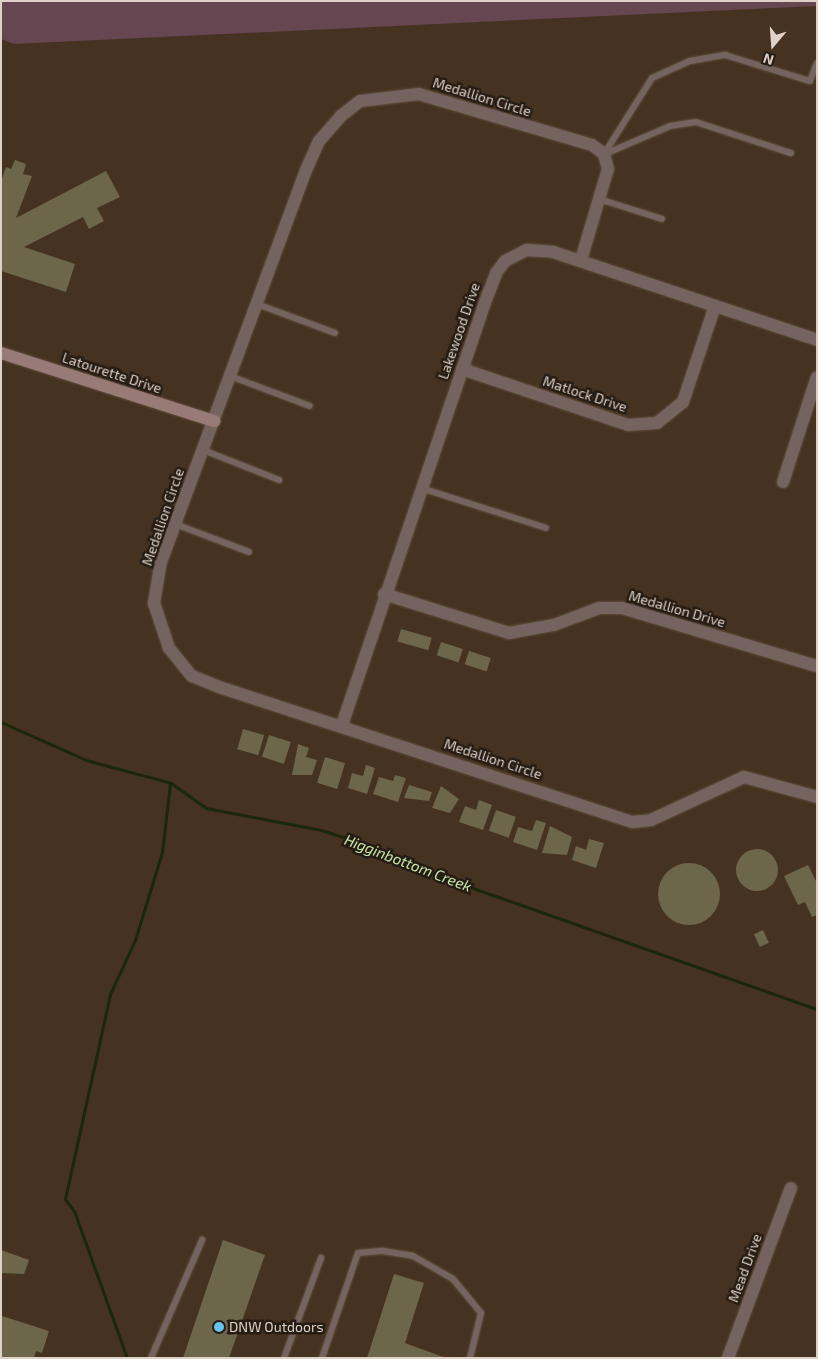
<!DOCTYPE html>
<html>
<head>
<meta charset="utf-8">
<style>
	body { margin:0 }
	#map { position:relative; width:818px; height:1359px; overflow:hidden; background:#463220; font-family:"Exo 2",sans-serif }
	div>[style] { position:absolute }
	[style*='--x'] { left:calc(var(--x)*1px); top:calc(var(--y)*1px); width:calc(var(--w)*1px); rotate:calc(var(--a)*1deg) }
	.green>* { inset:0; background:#654651 }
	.stream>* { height:3px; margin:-1.5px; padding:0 1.5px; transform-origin:1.5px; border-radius:1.5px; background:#1a2809 }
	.building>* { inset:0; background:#6c664b; transform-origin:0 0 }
	.round { border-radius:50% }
	.roads { filter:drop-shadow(0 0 1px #614f3e) drop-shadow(0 0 1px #614f3e) }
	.lane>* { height:6px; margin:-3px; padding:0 3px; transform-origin:3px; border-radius:3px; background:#75635f }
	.street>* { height:12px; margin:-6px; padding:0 6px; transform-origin:6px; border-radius:6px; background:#75635f }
	.secondary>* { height:12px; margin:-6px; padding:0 6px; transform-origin:6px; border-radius:6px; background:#987b76 }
	.dots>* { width:14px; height:14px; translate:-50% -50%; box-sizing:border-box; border:2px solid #251c14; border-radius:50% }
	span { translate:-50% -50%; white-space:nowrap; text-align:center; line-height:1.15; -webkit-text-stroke:5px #251c14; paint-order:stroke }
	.street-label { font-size:14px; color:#ded1c6 }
	.poi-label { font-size:14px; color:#ded1c6 }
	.left { translate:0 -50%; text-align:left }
	.water-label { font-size:15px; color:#c8e6aa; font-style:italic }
	.frame { position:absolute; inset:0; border:2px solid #ded1c6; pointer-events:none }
	.north { position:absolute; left:748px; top:20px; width:50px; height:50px; -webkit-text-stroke:4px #251c14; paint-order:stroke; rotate:198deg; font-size:14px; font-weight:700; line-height:20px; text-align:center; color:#ded1c6 }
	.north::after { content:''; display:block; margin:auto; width:18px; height:22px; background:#ded1c6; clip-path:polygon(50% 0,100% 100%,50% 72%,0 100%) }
</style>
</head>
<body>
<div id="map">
	<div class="green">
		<i style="clip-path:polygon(1px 1px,817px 1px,817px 6px,14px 44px,1px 39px)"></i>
	</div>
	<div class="stream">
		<i style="--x:1;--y:722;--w:93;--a:24.1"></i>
		<i style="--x:86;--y:760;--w:88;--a:15.1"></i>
		<i style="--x:171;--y:783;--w:43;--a:35.5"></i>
		<i style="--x:206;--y:808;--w:117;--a:10.8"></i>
		<i style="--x:321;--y:830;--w:52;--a:17.7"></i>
		<i style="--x:371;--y:846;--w:89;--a:23.1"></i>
		<i style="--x:453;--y:881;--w:386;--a:19.4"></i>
		<i style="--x:127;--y:1358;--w:156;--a:-109.8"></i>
		<i style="--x:74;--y:1211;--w:15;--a:-127"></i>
		<i style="--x:65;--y:1199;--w:210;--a:-77.6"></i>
		<i style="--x:110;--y:994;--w:60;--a:-65.2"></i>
		<i style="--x:135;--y:940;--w:92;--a:-72.9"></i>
		<i style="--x:162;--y:852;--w:68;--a:-83.3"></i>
	</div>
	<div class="building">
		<i style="clip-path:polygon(15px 160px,26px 164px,23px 174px,32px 176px,16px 218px,106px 171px,120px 197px,97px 208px,104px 221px,89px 229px,83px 217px,24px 247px,75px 264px,66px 292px,1px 271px,1px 181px,6px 167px,11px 169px)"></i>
		<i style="left:401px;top:629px;width:32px;height:13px;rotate:16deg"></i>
		<i style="left:441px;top:642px;width:23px;height:14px;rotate:18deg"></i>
		<i style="left:469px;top:651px;width:23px;height:14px;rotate:18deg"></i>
		<i style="left:243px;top:729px;width:22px;height:21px;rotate:16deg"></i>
		<i style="left:269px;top:735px;width:23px;height:23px;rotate:18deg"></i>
		<i style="clip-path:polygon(298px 744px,309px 748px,306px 757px,317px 760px,312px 775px,292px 775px)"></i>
		<i style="left:325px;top:757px;width:21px;height:27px;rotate:17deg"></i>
		<i style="clip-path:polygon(366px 765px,375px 768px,367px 794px,348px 788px,352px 773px,363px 776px)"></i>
		<i style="clip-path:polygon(395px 775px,406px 778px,398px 802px,373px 794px,379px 777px,393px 781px)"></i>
		<i style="clip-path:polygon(409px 785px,432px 792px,429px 801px,404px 798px)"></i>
		<i style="clip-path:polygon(441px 786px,459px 799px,450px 813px,432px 808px)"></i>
		<i style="clip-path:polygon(479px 800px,492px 805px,483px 830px,459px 822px,465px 806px,476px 810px)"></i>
		<i style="left:496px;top:810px;width:21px;height:22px;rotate:19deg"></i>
		<i style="clip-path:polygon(536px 820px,546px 823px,537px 850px,513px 842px,518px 827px,532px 831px)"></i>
		<i style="clip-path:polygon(550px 826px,572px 837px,567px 855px,542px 853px)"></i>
		<i style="clip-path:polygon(589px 839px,604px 843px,596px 868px,572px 860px,576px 846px,586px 850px)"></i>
		<i class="round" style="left:736px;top:849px;width:42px;height:42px"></i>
		<i class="round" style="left:658px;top:863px;width:62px;height:62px"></i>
		<i style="clip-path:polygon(808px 865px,817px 883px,817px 915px,812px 917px,805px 902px,798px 905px,784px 876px)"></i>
		<i style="left:763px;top:930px;width:14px;height:10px;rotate:65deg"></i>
		<i style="clip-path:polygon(223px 1240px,265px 1255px,229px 1358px,183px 1358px)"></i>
		<i style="clip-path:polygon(1px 1250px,29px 1260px,24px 1274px,1px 1273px)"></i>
		<i style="clip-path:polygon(394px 1274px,424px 1283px,405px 1343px,446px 1358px,367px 1358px)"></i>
		<i style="clip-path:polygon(2px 1316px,49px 1331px,42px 1353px,36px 1351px,34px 1358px,1px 1358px)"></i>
	</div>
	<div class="roads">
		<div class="lane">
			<i style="--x:604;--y:154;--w:90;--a:-57.7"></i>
			<i style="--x:652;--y:78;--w:42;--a:-24.1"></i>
			<i style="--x:690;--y:61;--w:36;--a:-10"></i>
			<i style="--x:725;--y:55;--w:89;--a:17"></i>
			<i style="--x:810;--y:81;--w:19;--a:-69"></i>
			<i style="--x:605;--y:154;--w:71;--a:-23.3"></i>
			<i style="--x:670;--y:126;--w:26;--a:-9"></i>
			<i style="--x:696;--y:122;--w:100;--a:18.1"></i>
			<i style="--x:599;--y:199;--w:66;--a:17.6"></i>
			<i style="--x:257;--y:304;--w:83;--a:20.4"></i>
			<i style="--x:230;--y:376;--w:85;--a:20.6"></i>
			<i style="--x:203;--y:450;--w:82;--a:21.5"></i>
			<i style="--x:421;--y:488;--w:131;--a:17.7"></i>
			<i style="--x:175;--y:524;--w:79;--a:20.7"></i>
			<i style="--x:151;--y:1358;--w:129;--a:-66.6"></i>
			<i style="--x:284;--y:1358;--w:107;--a:-69.7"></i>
			<i style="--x:322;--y:1358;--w:111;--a:-71.1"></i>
			<i style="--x:358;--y:1253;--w:25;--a:-5"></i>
			<i style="--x:383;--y:1251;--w:30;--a:9"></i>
			<i style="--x:413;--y:1256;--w:46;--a:29.9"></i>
			<i style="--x:453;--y:1279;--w:44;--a:50.5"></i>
			<i style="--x:481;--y:1313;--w:46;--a:103.7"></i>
		</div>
		<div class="street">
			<i style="--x:581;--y:260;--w:95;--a:-73.5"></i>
			<i style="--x:608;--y:169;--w:16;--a:-105"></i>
			<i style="--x:604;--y:154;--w:15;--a:-143"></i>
			<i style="--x:592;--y:145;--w:180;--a:-163.6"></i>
			<i style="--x:419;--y:94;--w:59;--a:173.2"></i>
			<i style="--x:360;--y:101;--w:24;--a:142"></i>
			<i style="--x:341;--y:116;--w:33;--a:131"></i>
			<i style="--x:319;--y:141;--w:32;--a:114"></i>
			<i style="--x:306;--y:170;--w:417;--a:110.3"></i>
			<i style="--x:161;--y:561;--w:43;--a:99.5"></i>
			<i style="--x:154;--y:603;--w:47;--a:71.6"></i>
			<i style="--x:169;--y:648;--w:36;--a:51"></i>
			<i style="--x:192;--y:676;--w:29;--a:22"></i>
			<i style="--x:219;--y:687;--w:435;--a:18.1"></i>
			<i style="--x:633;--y:822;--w:18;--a:-6"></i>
			<i style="--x:651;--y:820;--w:102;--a:-24.8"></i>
			<i style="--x:744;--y:777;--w:76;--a:15.3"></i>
			<i style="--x:462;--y:369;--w:175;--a:18.6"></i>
			<i style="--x:628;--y:425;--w:29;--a:-4"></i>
			<i style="--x:657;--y:423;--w:33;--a:-39"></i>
			<i style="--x:683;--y:402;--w:101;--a:-71.6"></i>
			<i style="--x:783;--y:482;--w:110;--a:-72.1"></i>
			<i style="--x:384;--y:594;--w:131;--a:17.3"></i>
			<i style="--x:509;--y:633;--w:46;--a:-10.1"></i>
			<i style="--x:554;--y:625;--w:48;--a:-20.7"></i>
			<i style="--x:599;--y:608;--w:23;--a:0"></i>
			<i style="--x:622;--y:608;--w:203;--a:16.6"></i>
			<i style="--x:342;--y:725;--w:443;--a:-71.3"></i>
			<i style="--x:484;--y:305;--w:34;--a:-69"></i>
			<i style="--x:496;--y:273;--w:15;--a:-53"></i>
			<i style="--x:505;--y:261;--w:25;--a:-27"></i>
			<i style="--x:527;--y:250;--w:26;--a:4"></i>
			<i style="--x:553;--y:252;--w:278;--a:18.4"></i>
			<i style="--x:728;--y:1358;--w:181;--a:-69.7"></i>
		</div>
		<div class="secondary">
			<i style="--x:1;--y:353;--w:224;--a:17.7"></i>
		</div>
	</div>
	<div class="dots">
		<i style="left:219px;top:1327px;background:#66c4ef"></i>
	</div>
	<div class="street-label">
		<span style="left:482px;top:97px;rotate:17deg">Medallion Circle</span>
		<span style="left:459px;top:331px;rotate:-71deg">Lakewood Drive</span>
		<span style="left:112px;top:373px;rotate:18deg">Latourette Drive</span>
		<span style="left:585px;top:394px;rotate:18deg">Matlock Drive</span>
		<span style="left:163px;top:517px;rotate:-71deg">Medallion Circle</span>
		<span style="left:677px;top:609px;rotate:16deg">Medallion Drive</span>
		<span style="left:493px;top:759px;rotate:18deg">Medallion Circle</span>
		<span style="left:745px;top:1268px;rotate:-70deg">Mead Drive</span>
	</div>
	<div class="poi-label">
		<span class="left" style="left:229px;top:1327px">DNW Outdoors</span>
	</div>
	<div class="water-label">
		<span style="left:408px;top:863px;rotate:21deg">Higginbottom Creek</span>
	</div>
	<div class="frame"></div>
	<div class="north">N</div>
</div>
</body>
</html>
